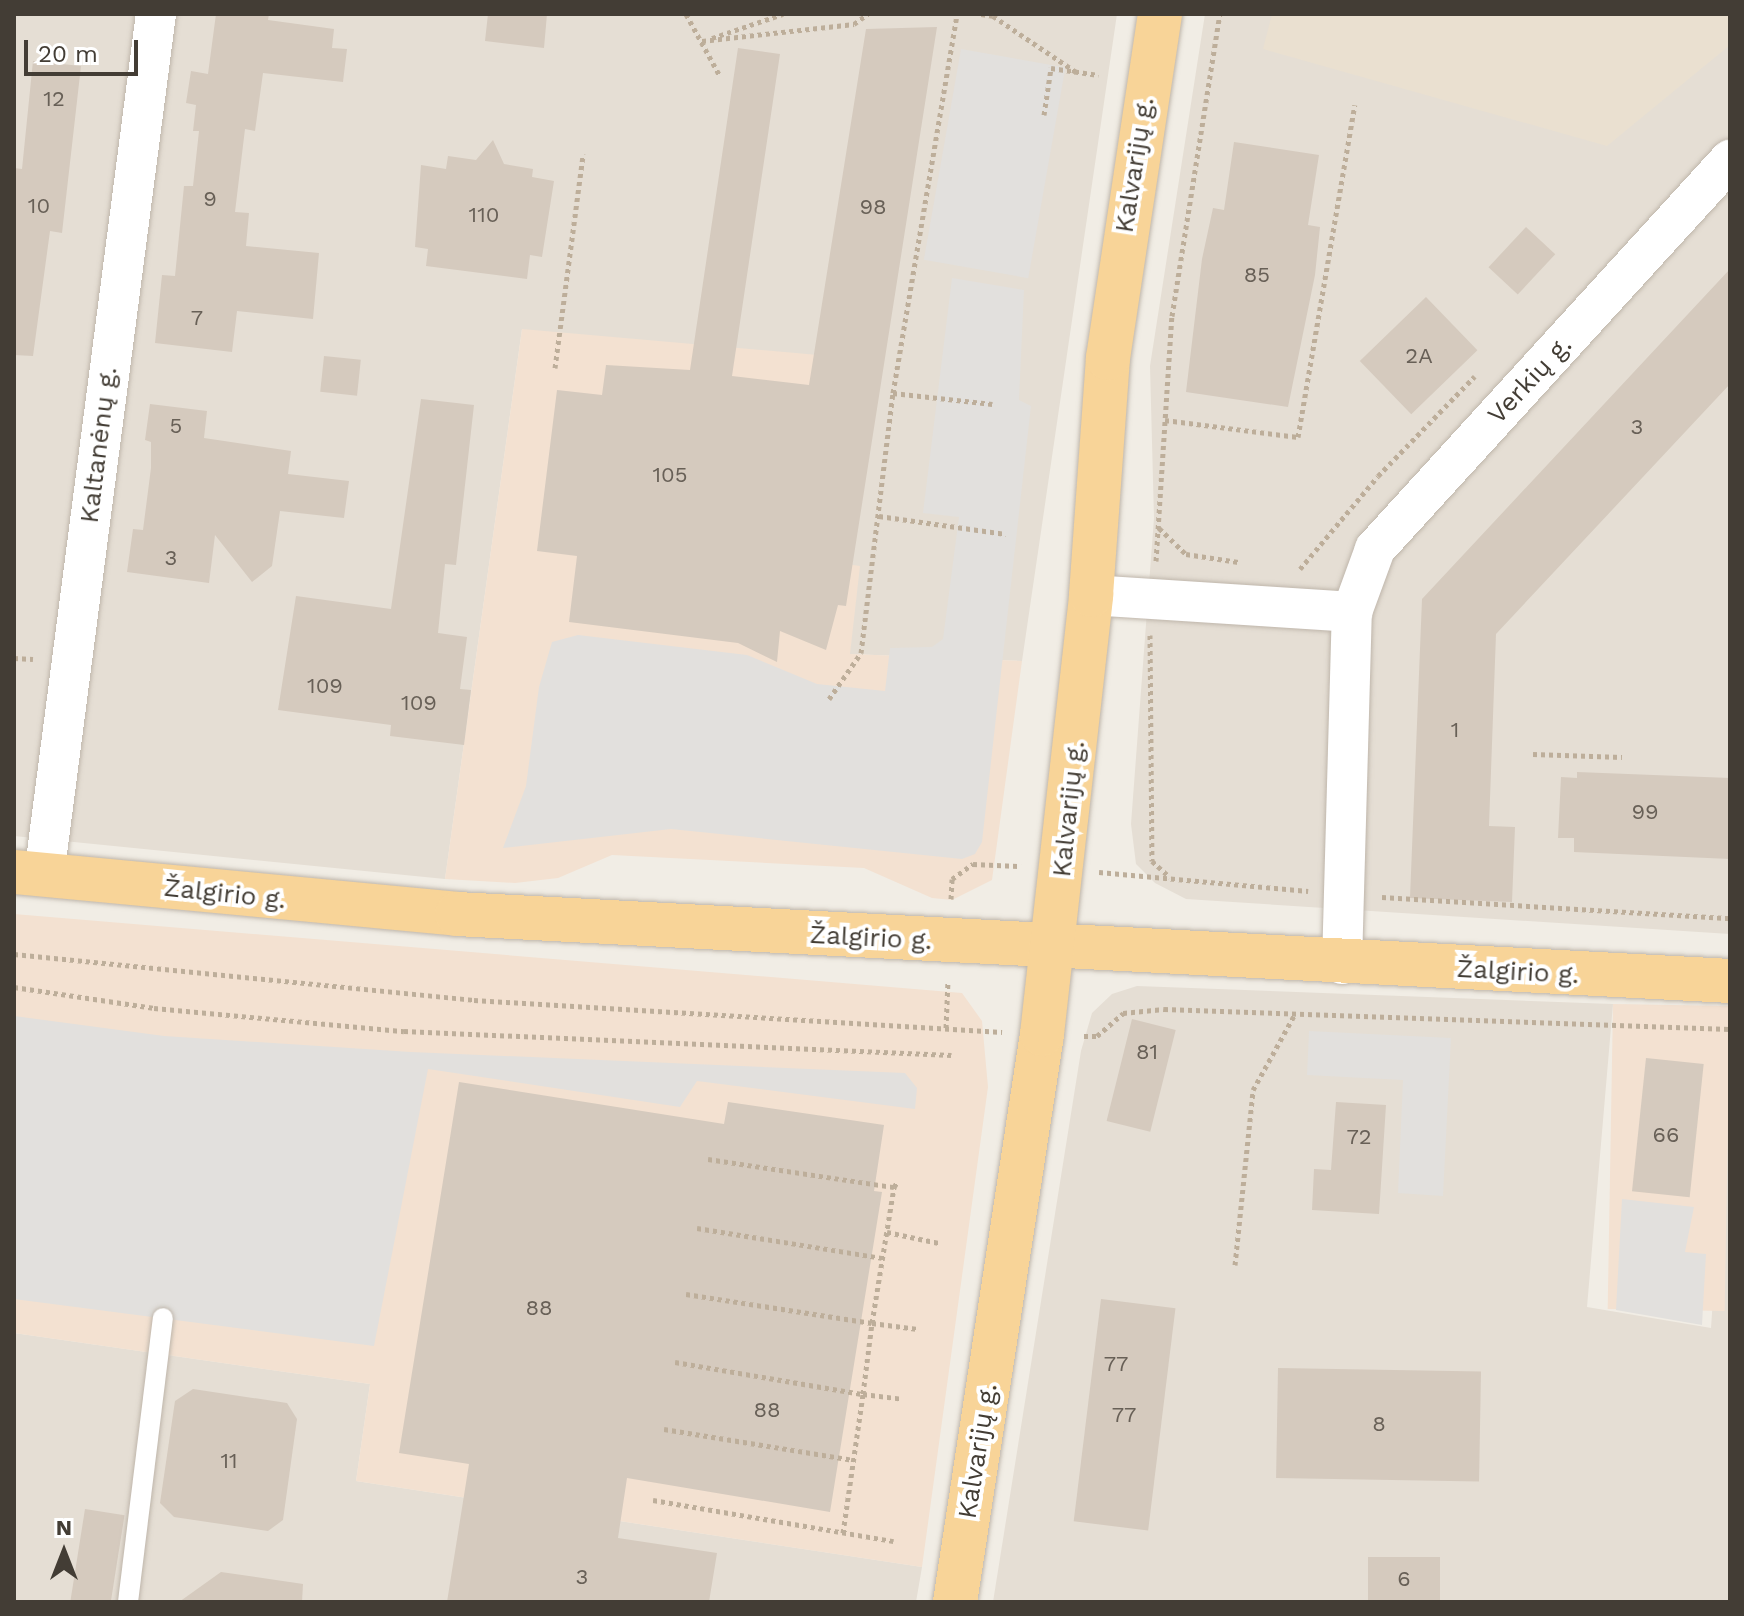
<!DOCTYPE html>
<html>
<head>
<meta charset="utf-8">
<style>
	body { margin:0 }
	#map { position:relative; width:1744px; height:1616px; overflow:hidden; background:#f1ede5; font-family:"Work Sans",sans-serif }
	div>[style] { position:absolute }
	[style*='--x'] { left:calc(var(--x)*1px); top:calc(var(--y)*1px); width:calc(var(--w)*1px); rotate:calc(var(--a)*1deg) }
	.residential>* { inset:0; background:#e5ded4 }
	.commercial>* { inset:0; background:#f3e1d1; transform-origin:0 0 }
	.education>* { inset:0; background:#eae0d0 }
	.parking>* { inset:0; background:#e2e0dd; transform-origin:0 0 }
	.building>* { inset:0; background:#d5cabe; transform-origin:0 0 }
	.path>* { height:5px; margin-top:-2.5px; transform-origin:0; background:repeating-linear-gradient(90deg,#bdae9a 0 4px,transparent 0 8px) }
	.roads { filter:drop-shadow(0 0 2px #bfb6ab) drop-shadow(0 0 2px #bfb6ab) }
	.lane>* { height:20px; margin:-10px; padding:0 10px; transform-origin:10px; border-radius:10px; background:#fff }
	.street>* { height:40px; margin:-20px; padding:0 20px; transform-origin:20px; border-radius:20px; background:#fff }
	.primary>* { height:44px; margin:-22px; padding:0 22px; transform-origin:22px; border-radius:22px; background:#f8d498 }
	span { translate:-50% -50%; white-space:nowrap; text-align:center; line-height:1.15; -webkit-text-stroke:8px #fff; paint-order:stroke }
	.number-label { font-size:22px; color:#686057 }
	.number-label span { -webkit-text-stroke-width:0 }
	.street-label { font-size:26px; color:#433d35 }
	.frame { position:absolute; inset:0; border:16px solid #433d35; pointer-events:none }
	.north { position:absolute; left:24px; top:1512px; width:80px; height:80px; -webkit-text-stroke:6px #fff; paint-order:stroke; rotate:0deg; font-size:22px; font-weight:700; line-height:32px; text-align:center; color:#433d35 }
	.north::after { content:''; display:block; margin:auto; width:28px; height:36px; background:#433d35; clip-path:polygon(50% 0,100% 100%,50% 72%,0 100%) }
	.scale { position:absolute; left:24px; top:40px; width:114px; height:36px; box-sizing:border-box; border:4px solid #433d35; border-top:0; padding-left:10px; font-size:24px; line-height:28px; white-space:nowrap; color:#433d35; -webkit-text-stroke:6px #fff; paint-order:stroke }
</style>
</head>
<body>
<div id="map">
	<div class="residential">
		<i style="clip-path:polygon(14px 14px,1117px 14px,1022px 661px,850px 654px,784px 555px,522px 329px,445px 879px,14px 836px)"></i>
		<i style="clip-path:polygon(1205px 14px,1730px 14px,1730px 934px,1186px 899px,1155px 883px,1136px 864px,1131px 824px,1154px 518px,1150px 366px)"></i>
		<i style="clip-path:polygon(1137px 986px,1613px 1004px,1587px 1307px,1711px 1328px,1730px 1048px,1730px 1602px,993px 1602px,1081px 1051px,1092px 1013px,1112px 994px)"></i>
		<i style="clip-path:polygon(14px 1333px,370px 1384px,356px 1481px,922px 1567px,916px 1602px,14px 1602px)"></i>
	</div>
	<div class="commercial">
		<i style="clip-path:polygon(522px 329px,818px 355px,784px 555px,860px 566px,850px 654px,1022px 661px,992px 880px,952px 900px,932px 898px,864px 868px,612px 855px,558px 878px,515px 883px,445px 879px)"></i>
		<i style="clip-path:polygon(14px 914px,962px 993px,982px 1021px,988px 1087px,922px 1567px,356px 1481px,370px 1384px,14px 1333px)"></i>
		<i style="left:1613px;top:1004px;width:117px;height:305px;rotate:1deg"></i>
	</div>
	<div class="education">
		<i style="clip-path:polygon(1272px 14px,1730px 14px,1730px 45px,1607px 146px,1263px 49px)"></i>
	</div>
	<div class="parking">
		<i style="left:961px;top:49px;width:106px;height:214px;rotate:10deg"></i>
		<i style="clip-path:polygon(952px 278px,1024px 290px,1019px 400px,1031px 406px,982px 842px,975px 854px,962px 859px,671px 829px,503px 848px,526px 786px,539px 687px,552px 642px,578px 635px,747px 655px,817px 684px,885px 691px,890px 648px,932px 647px,943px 639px,959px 517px,923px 513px)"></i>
		<i style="clip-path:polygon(14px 1016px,164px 1036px,411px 1052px,905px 1073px,917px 1088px,915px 1109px,697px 1081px,680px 1107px,428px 1069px,374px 1346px,14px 1299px)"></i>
		<i style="clip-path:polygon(1309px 1031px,1451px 1038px,1443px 1196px,1398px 1193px,1403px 1080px,1307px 1075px)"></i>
		<i style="clip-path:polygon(1622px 1199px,1694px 1207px,1685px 1252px,1706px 1254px,1702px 1325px,1616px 1310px)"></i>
	</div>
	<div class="building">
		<i style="clip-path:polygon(216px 14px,269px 14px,268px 20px,334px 29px,332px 48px,347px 49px,343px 82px,263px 73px,255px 131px,245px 129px,235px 212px,249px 213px,246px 246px,319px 253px,313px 319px,237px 311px,232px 352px,155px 343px,162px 275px,175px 276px,184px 186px,193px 186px,199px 131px,193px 131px,196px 105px,186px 103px,191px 71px,208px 74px)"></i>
		<i style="clip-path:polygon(488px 14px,547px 14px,544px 48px,485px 41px)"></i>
		<i style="clip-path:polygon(937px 27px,846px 606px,838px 605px,826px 650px,780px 631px,777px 662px,738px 643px,569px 622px,577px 556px,537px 551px,557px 390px,602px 395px,606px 365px,690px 370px,738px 48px,780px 54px,732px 376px,809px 385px,866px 29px)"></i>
		<i style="clip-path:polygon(33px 61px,81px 66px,62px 233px,50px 231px,33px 356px,14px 355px,14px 168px,22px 169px)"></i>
		<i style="clip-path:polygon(493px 140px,504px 164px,533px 169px,532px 177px,554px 181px,542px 257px,530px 255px,527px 279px,426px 266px,428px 249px,415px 247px,421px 165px,446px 169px,448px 156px,476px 160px)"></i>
		<i style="clip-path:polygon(1234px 142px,1319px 155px,1308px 225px,1320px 227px,1315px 275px,1288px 407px,1186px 392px,1202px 259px,1213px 208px,1224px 210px)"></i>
		<i style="left:1526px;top:227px;width:40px;height:55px;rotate:43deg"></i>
		<i style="clip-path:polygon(1730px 269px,1730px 384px,1496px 634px,1489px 826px,1515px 827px,1512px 902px,1410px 898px,1422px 599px)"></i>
		<i style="left:1426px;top:297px;width:74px;height:92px;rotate:46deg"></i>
		<i style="left:324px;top:356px;width:37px;height:36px;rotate:6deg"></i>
		<i style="clip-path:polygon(421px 399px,474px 405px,456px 565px,445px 564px,438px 633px,467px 637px,460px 689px,471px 690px,464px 745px,390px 736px,391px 725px,278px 710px,296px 596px,391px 609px)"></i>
		<i style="clip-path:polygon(150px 404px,207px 411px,204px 438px,291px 451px,288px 474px,349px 481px,344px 518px,280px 511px,272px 566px,252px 582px,215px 535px,209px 583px,127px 572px,133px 529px,143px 530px,151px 468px,151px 442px,145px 440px)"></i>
		<i style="clip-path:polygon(1577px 772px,1730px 778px,1730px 859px,1574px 852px,1574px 838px,1558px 838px,1561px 777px,1577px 778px)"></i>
		<i style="left:1132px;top:1019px;width:45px;height:105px;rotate:14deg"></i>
		<i style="left:1646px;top:1058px;width:58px;height:134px;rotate:6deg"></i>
		<i style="clip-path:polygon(459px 1082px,724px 1124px,728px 1102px,884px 1125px,874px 1191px,882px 1192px,830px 1512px,627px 1478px,618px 1538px,717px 1553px,709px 1602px,447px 1602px,469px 1464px,399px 1453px)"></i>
		<i style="clip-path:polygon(1336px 1102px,1386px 1105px,1379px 1214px,1312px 1210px,1314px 1169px,1331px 1170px)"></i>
		<i style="left:1101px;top:1299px;width:75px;height:224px;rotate:7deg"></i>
		<i style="left:1278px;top:1368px;width:203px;height:110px;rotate:1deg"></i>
		<i style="clip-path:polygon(193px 1389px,287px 1403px,297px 1419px,283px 1520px,268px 1531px,174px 1517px,160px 1503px,175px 1401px)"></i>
		<i style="left:85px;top:1509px;width:40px;height:94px;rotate:9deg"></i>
		<i style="left:1368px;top:1557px;width:72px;height:45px"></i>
		<i style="clip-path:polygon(221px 1572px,303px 1584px,302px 1602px,179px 1602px)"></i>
	</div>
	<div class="path">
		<i style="--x:686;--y:14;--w:71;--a:61.3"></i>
		<i style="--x:981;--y:14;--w:12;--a:9"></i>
		<i style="--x:993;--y:16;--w:100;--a:34"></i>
		<i style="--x:712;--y:38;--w:75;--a:-18.7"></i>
		<i style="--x:702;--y:41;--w:153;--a:-6.4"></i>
		<i style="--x:854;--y:24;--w:17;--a:-36"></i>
		<i style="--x:1044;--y:115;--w:48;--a:-81.5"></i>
		<i style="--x:1051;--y:68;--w:48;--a:8.5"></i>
		<i style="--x:555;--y:368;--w:216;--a:-82.5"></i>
		<i style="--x:893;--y:393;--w:100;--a:6.3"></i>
		<i style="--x:1165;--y:420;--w:134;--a:7.3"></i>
		<i style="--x:1298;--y:437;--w:337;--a:-80.3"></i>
		<i style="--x:879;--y:516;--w:128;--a:8.1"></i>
		<i style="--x:1159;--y:528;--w:37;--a:44"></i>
		<i style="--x:1186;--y:554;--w:53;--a:8.7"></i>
		<i style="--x:1156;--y:561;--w:246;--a:-86.3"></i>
		<i style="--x:1172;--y:316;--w:306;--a:-81"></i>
		<i style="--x:1300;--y:569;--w:121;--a:-50"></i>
		<i style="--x:1378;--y:476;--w:139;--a:-45.9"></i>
		<i style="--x:1150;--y:635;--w:226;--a:89.5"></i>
		<i style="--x:1152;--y:861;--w:24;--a:42"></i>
		<i style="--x:14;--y:658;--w:19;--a:3"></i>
		<i style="--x:829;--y:699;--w:56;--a:-55.2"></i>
		<i style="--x:861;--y:653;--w:262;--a:-83"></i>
		<i style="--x:893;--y:393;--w:384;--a:-80.4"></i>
		<i style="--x:1533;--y:754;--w:89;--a:1.9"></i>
		<i style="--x:1099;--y:872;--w:210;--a:5.2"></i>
		<i style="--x:1382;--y:897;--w:349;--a:3.5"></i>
		<i style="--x:951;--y:899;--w:20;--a:-87"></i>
		<i style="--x:952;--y:879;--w:26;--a:-36"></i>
		<i style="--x:973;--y:864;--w:48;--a:2.4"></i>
		<i style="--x:14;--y:954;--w:462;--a:5.7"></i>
		<i style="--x:474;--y:1000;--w:529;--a:3.47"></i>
		<i style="--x:14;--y:987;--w:142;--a:8.5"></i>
		<i style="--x:154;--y:1008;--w:251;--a:5.3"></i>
		<i style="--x:404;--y:1031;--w:548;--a:2.51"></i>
		<i style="--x:946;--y:1028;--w:47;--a:-87.6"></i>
		<i style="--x:1084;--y:1036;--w:13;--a:0"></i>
		<i style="--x:1097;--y:1036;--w:35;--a:-41"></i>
		<i style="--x:1123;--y:1013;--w:41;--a:-5.6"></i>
		<i style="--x:1164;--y:1009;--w:566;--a:2.02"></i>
		<i style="--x:708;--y:1159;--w:188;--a:8.6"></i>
		<i style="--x:894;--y:1187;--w:7;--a:-56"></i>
		<i style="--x:697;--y:1228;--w:187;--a:9.2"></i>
		<i style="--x:887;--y:1232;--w:53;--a:11.9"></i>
		<i style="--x:1235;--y:1265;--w:176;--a:-84.1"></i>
		<i style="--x:1253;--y:1090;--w:87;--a:-61.1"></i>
		<i style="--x:686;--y:1294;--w:188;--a:8.9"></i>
		<i style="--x:872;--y:1323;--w:138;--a:-80.8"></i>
		<i style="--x:675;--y:1362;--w:191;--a:9.7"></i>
		<i style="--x:863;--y:1394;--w:72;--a:-82.8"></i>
		<i style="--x:872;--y:1323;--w:46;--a:7.4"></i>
		<i style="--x:664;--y:1429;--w:192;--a:9.3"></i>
		<i style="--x:653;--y:1500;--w:244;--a:9.7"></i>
		<i style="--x:843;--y:1533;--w:140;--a:-81.8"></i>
		<i style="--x:863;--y:1394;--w:38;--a:7"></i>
	</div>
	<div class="roads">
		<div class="lane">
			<i style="--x:128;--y:1602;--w:286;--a:-83"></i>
		</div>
		<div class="street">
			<i style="--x:1091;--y:595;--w:262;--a:3.7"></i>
			<i style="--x:44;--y:876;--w:869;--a:-82.6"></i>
			<i style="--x:1342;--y:964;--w:352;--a:-88.4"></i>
			<i style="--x:1352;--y:612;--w:67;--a:-69.9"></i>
			<i style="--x:1375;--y:549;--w:527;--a:-47.62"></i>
		</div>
		<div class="primary">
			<i style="--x:14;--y:872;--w:445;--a:5.4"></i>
			<i style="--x:457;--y:914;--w:1275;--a:3.01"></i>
			<i style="--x:955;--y:1602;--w:575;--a:-81.29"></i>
			<i style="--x:1042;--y:1034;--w:442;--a:-83.6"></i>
			<i style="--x:1091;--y:595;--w:238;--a:-85.9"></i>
			<i style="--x:1108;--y:358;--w:348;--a:-81.4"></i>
		</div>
	</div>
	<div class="number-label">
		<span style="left:54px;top:99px">12</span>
		<span style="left:210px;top:199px">9</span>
		<span style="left:39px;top:206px">10</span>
		<span style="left:873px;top:207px">98</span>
		<span style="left:484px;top:215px">110</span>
		<span style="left:1257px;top:275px">85</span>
		<span style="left:197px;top:318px">7</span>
		<span style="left:1419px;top:356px">2A</span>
		<span style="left:176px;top:426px">5</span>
		<span style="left:1637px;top:427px">3</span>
		<span style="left:670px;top:475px">105</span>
		<span style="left:171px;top:558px">3</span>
		<span style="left:325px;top:686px">109</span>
		<span style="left:419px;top:703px">109</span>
		<span style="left:1455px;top:730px">1</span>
		<span style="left:1645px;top:812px">99</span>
		<span style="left:1147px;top:1052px">81</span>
		<span style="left:1666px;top:1135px">66</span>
		<span style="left:1359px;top:1137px">72</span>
		<span style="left:539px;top:1308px">88</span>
		<span style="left:1116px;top:1364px">77</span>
		<span style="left:767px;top:1410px">88</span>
		<span style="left:1124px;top:1415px">77</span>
		<span style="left:1379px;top:1424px">8</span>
		<span style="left:229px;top:1461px">11</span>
		<span style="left:582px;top:1577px">3</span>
		<span style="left:1404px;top:1579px">6</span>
	</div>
	<div class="street-label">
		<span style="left:1135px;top:165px;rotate:-81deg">Kalvarijų g.</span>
		<span style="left:1530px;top:380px;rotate:-47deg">Verkių g.</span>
		<span style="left:99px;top:445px;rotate:-83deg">Kaltanėnų g.</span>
		<span style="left:1069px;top:809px;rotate:-84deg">Kalvarijų g.</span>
		<span style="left:225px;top:894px;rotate:6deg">Žalgirio g.</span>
		<span style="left:871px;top:938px;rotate:3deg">Žalgirio g.</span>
		<span style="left:1518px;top:972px;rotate:3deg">Žalgirio g.</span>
		<span style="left:978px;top:1451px;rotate:-81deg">Kalvarijų g.</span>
	</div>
	<div class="frame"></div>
	<div class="north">N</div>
	<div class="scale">20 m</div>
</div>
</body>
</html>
